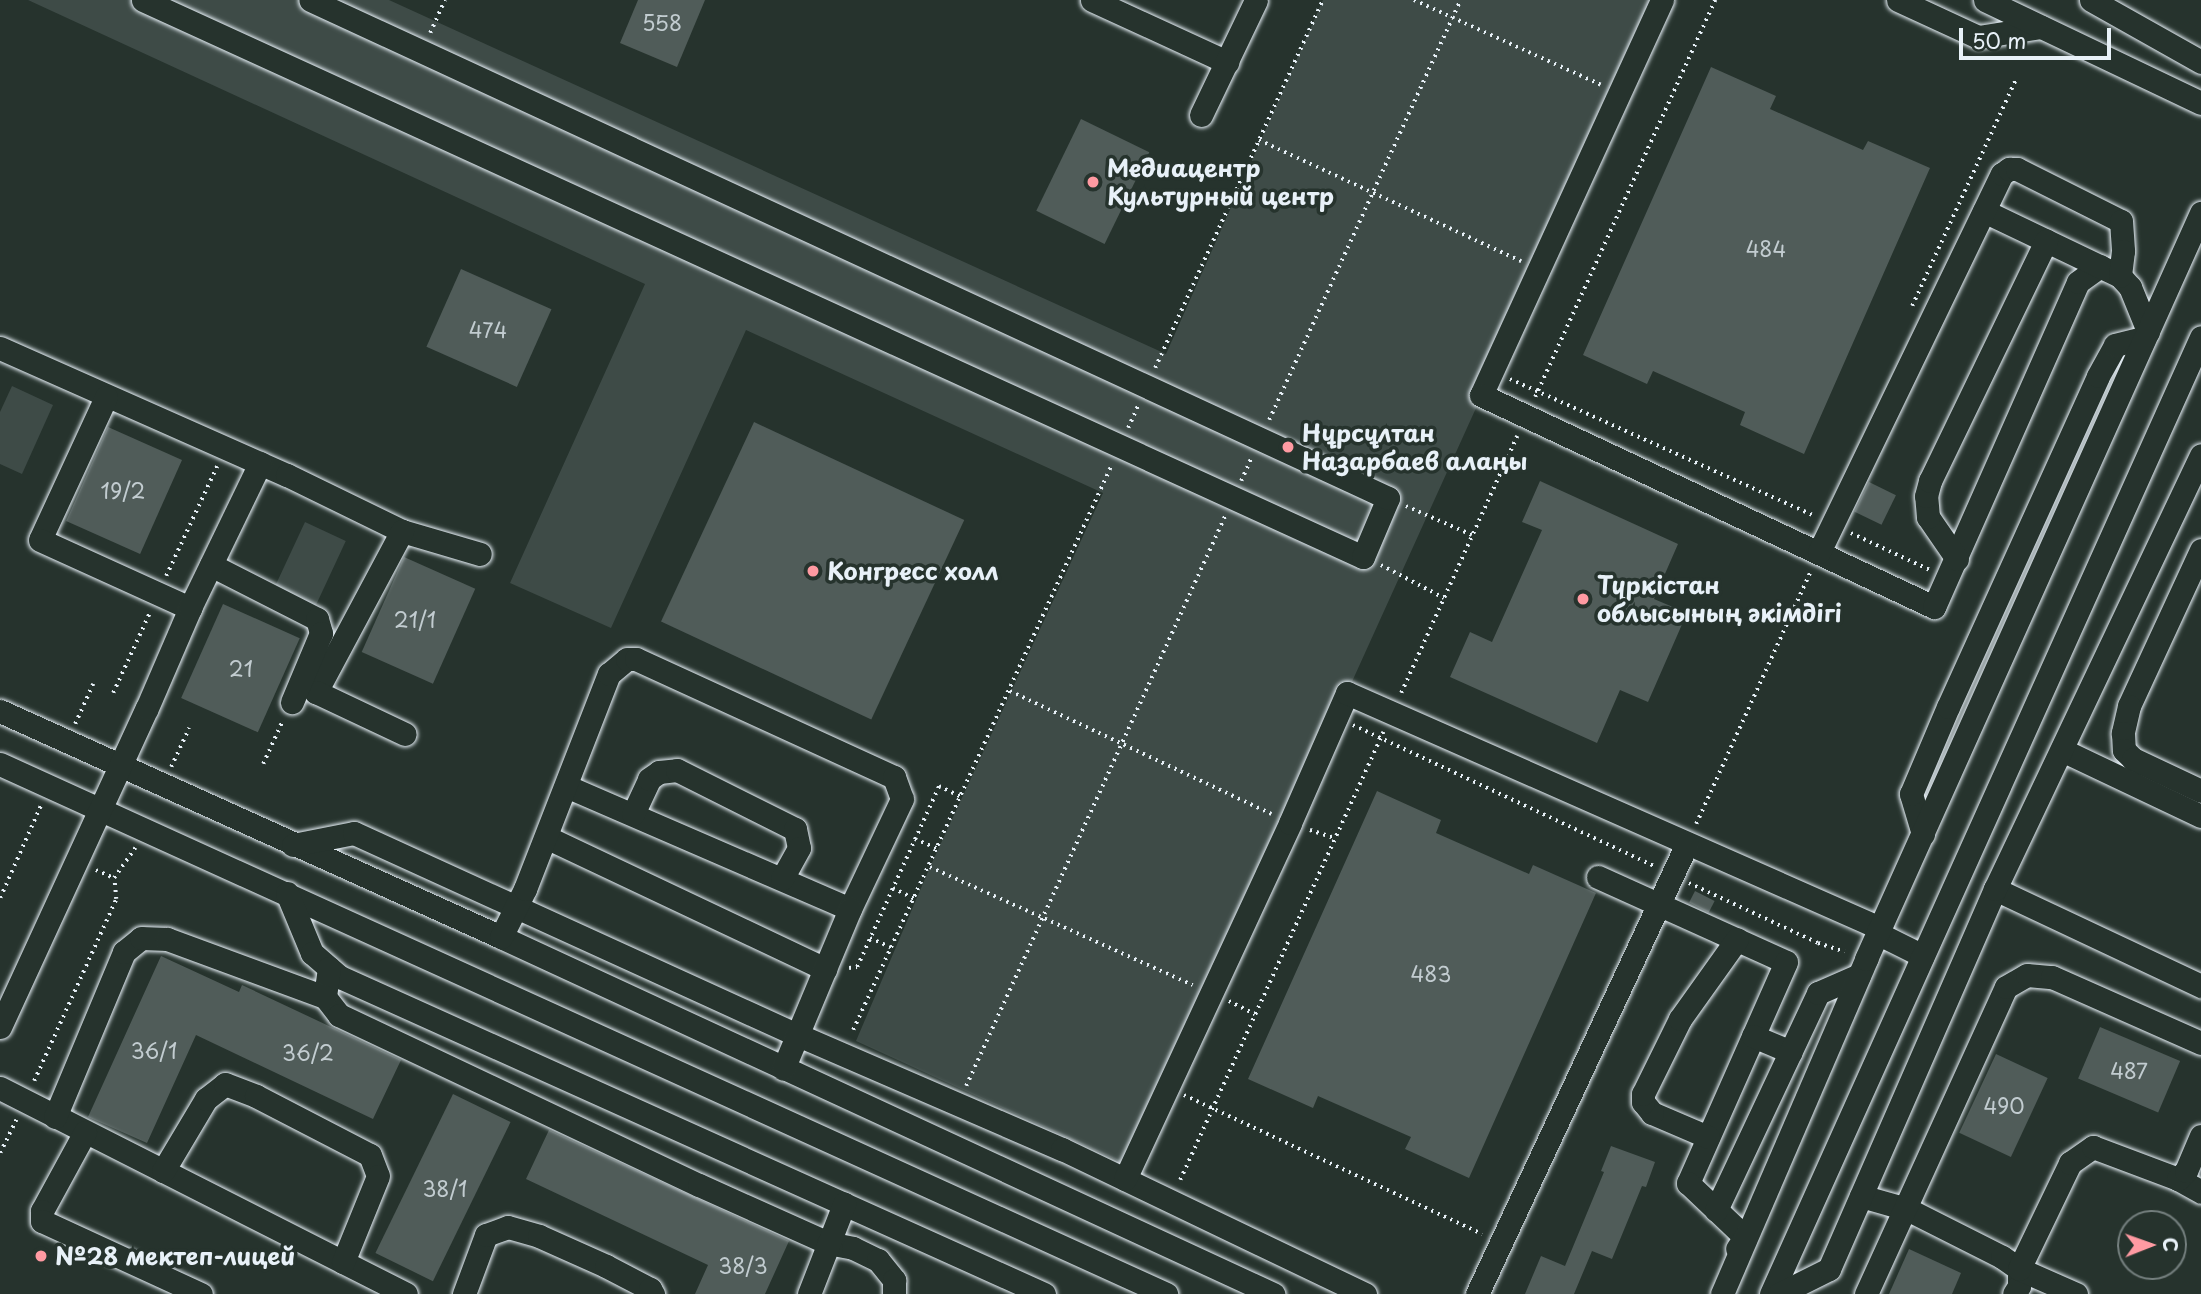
<!DOCTYPE html>
<html>
<head>
<meta charset="utf-8">
<style>
	body { margin:0 }
	#map { position:relative; width:2201px; height:1294px; overflow:hidden; background:#26332d; font-family:"Playpen Sans",sans-serif }
	div>[style] { position:absolute }
	[style*='--x'] { left:calc(var(--x)*1px); top:calc(var(--y)*1px); width:calc(var(--w)*1px); rotate:calc(var(--a)*1deg) }
	.green>* { inset:0; background:#3e4b47; transform-origin:0 0 }
	.building>* { inset:0; background:#505c59; transform-origin:0 0 }
	.path>* { height:3.5px; margin-top:-1.75px; transform-origin:0; background:repeating-linear-gradient(90deg,#e8f1f8 0 2px,transparent 0 7px) }
	.roads { filter:drop-shadow(0 0 2px #e8f1f8) drop-shadow(0 0 2px #e8f1f8) }
	.minor>* { height:23px; margin:-11.5px; padding:0 11.5px; transform-origin:11.5px; border-radius:11.5px; background:#26332d }
	.dots>* { width:19px; height:19px; translate:-50% -50%; box-sizing:border-box; border:4px solid #26332d; border-radius:50% }
	span { translate:-50% -50%; white-space:nowrap; text-align:center; line-height:1.15; -webkit-text-stroke:7px #26332d; paint-order:stroke }
	.number-label { font-size:21px; color:#c2ccd0 }
	.number-label span { -webkit-text-stroke-width:0 }
	.poi-label { font-size:24px; color:#e8f1f8; font-weight:700 }
	.left { translate:0 -50%; text-align:left }
	.north { position:absolute; left:2117px; top:1210px; width:70px; height:70px; box-sizing:border-box; background:#26332d; border:2px solid #747f7e; border-radius:50%; rotate:89deg; font-size:19px; font-weight:700; line-height:28px; text-align:center; color:#e8f1f8 }
	.north::after { content:''; display:block; margin:auto; width:24px; height:32px; background:#ff9aa2; clip-path:polygon(50% 0,100% 100%,50% 72%,0 100%) }
	.scale { position:absolute; left:1959px; top:28px; width:152px; height:32px; box-sizing:border-box; border:4px solid #e8f1f8; border-top:0; padding-left:9px; font-size:21px; line-height:24px; white-space:nowrap; color:#e8f1f8; -webkit-text-stroke:5px #26332d; paint-order:stroke }
</style>
</head>
<body>
<div id="map">
	<div class="green">
		<i style="clip-path:polygon(28px 0,389px 0,1166px 354px,1323px 0,1661px 0,1132px 1167px,856px 1041px,930px 867px,1103px 493px,746px 330px,611px 628px,510px 583px,645px 284px)"></i>
		<i style="clip-path:polygon(12px 386px,53px 405px,22px 474px,0 464px,0 412px)"></i>
		<i style="left:305px;top:522px;width:45px;height:76px;rotate:25deg"></i>
	</div>
	<div class="building">
		<i style="clip-path:polygon(638px 0,705px 0,677px 67px,620px 43px)"></i>
		<i style="clip-path:polygon(1711px 67px,1776px 96px,1770px 109px,1863px 150px,1868px 141px,1930px 168px,1804px 454px,1740px 425px,1745px 412px,1653px 371px,1647px 384px,1583px 355px)"></i>
		<i style="left:1081px;top:119px;width:76px;height:102px;rotate:26deg"></i>
		<i style="left:461px;top:269px;width:99px;height:85px;rotate:24deg"></i>
		<i style="left:754px;top:422px;width:232px;height:220px;rotate:25deg"></i>
		<i style="left:108px;top:427px;width:81px;height:103px;rotate:24deg"></i>
		<i style="clip-path:polygon(1540px 481px,1678px 544px,1654px 599px,1687px 613px,1648px 702px,1620px 690px,1597px 743px,1450px 677px,1470px 632px,1492px 642px,1542px 530px,1522px 522px)"></i>
		<i style="left:1869px;top:482px;width:30px;height:33px;rotate:26deg"></i>
		<i style="left:404px;top:557px;width:78px;height:104px;rotate:24deg"></i>
		<i style="left:223px;top:604px;width:84px;height:103px;rotate:24deg"></i>
		<i style="clip-path:polygon(1377px 791px,1441px 820px,1436px 833px,1529px 874px,1533px 865px,1596px 893px,1469px 1178px,1405px 1149px,1411px 1137px,1318px 1096px,1313px 1108px,1248px 1079px)"></i>
		<i style="left:1695px;top:891px;width:22px;height:13px;rotate:27deg"></i>
		<i style="clip-path:polygon(161px 956px,239px 992px,242px 985px,401px 1060px,373px 1119px,196px 1035px,147px 1143px,88px 1117px)"></i>
		<i style="left:2100px;top:1027px;width:87px;height:56px;rotate:23deg"></i>
		<i style="left:1996px;top:1054px;width:57px;height:87px;rotate:25deg"></i>
		<i style="left:453px;top:1094px;width:64px;height:177px;rotate:26deg"></i>
		<i style="clip-path:polygon(549px 1130px,789px 1241px,765px 1294px,695px 1294px,708px 1265px,526px 1179px)"></i>
		<i style="clip-path:polygon(1611px 1146px,1655px 1162px,1646px 1187px,1642px 1186px,1612px 1259px,1592px 1251px,1574px 1294px,1525px 1294px,1541px 1256px,1565px 1266px,1604px 1172px,1601px 1171px)"></i>
		<i style="clip-path:polygon(1909px 1249px,1961px 1273px,1952px 1294px,1889px 1294px)"></i>
	</div>
	<div class="path">
		<i style="--x:1414;--y:0;--w:205;--a:24.4"></i>
		<i style="--x:430;--y:33;--w:36;--a:-66"></i>
		<i style="--x:1259;--y:140;--w:289;--a:24.8"></i>
		<i style="--x:1912;--y:306;--w:250;--a:-65.4"></i>
		<i style="--x:1155;--y:368;--w:405;--a:-65.5"></i>
		<i style="--x:1510;--y:379;--w:331;--a:24.2"></i>
		<i style="--x:1535;--y:397;--w:436;--a:-65.6"></i>
		<i style="--x:1269;--y:420;--w:461;--a:-65.5"></i>
		<i style="--x:1128;--y:428;--w:24;--a:-66"></i>
		<i style="--x:1241;--y:481;--w:24;--a:-66"></i>
		<i style="--x:1406;--y:506;--w:72;--a:23.7"></i>
		<i style="--x:1851;--y:533;--w:87;--a:25.1"></i>
		<i style="--x:1381;--y:565;--w:71;--a:27.6"></i>
		<i style="--x:166;--y:576;--w:121;--a:-65.1"></i>
		<i style="--x:1010;--y:691;--w:289;--a:25.2"></i>
		<i style="--x:113;--y:693;--w:89;--a:-65.4"></i>
		<i style="--x:1401;--y:693;--w:282;--a:-65.7"></i>
		<i style="--x:75;--y:724;--w:44;--a:-65.8"></i>
		<i style="--x:1353;--y:725;--w:332;--a:25.1"></i>
		<i style="--x:263;--y:764;--w:48;--a:-65.6"></i>
		<i style="--x:171;--y:767;--w:43;--a:-65.2"></i>
		<i style="--x:1696;--y:824;--w:276;--a:-65.6"></i>
		<i style="--x:1310;--y:830;--w:26;--a:18"></i>
		<i style="--x:915;--y:839;--w:25;--a:23"></i>
		<i style="--x:930;--y:867;--w:288;--a:24.2"></i>
		<i style="--x:96;--y:870;--w:20;--a:24"></i>
		<i style="--x:1689;--y:883;--w:142;--a:24.9"></i>
		<i style="--x:1818;--y:943;--w:28;--a:18"></i>
		<i style="--x:893;--y:888;--w:25;--a:27"></i>
		<i style="--x:0;--y:898;--w:102;--a:-66.2"></i>
		<i style="--x:870;--y:938;--w:24;--a:24"></i>
		<i style="--x:849;--y:968;--w:8;--a:-7"></i>
		<i style="--x:857;--y:967;--w:199;--a:-65.6"></i>
		<i style="--x:939;--y:786;--w:25;--a:26"></i>
		<i style="--x:1229;--y:1001;--w:29;--a:27"></i>
		<i style="--x:853;--y:1030;--w:622;--a:-65.41"></i>
		<i style="--x:34;--y:1081;--w:200;--a:-65.7"></i>
		<i style="--x:116;--y:899;--w:21;--a:-95"></i>
		<i style="--x:114;--y:878;--w:37;--a:-55"></i>
		<i style="--x:966;--y:1086;--w:626;--a:-65.56"></i>
		<i style="--x:1184;--y:1095;--w:329;--a:25"></i>
		<i style="--x:0;--y:1153;--w:37;--a:-64"></i>
		<i style="--x:1180;--y:1180;--w:492;--a:-65.6"></i>
	</div>
	<div class="roads">
		<div class="minor">
			<i style="--x:143;--y:0;--w:1341;--a:24.54"></i>
			<i style="--x:1363;--y:557;--w:64;--a:-67"></i>
			<i style="--x:1388;--y:498;--w:1187;--a:-155.2"></i>
			<i style="--x:1092;--y:0;--w:149;--a:24.7"></i>
			<i style="--x:1662;--y:0;--w:434;--a:114.6"></i>
			<i style="--x:1481;--y:395;--w:500;--a:25.08"></i>
			<i style="--x:1934;--y:607;--w:355;--a:-66.1"></i>
			<i style="--x:2078;--y:282;--w:27;--a:-36"></i>
			<i style="--x:1898;--y:0;--w:88;--a:24.8"></i>
			<i style="--x:1978;--y:37;--w:64;--a:-9"></i>
			<i style="--x:1985;--y:0;--w:239;--a:25.5"></i>
			<i style="--x:2091;--y:0;--w:126;--a:29.4"></i>
			<i style="--x:1201;--y:115;--w:127;--a:-64.4"></i>
			<i style="--x:1984;--y:211;--w:151;--a:25.5"></i>
			<i style="--x:2120;--y:276;--w:15;--a:48"></i>
			<i style="--x:2130;--y:287;--w:48;--a:67.8"></i>
			<i style="--x:0;--y:348;--w:314;--a:23.9"></i>
			<i style="--x:287;--y:475;--w:128;--a:26"></i>
			<i style="--x:402;--y:531;--w:81;--a:16.4"></i>
			<i style="--x:106;--y:397;--w:157;--a:114.8"></i>
			<i style="--x:40;--y:540;--w:165;--a:24.4"></i>
			<i style="--x:402;--y:531;--w:183;--a:118.1"></i>
			<i style="--x:316;--y:692;--w:98;--a:25.3"></i>
			<i style="--x:2201;--y:550;--w:172;--a:114.8"></i>
			<i style="--x:2129;--y:706;--w:28;--a:103"></i>
			<i style="--x:2123;--y:733;--w:17;--a:87"></i>
			<i style="--x:2124;--y:750;--w:13;--a:45"></i>
			<i style="--x:2133;--y:759;--w:75;--a:25.2"></i>
			<i style="--x:1819;--y:552;--w:420;--a:-64.2"></i>
			<i style="--x:2002;--y:174;--w:9;--a:-36"></i>
			<i style="--x:2009;--y:169;--w:8;--a:0"></i>
			<i style="--x:2017;--y:169;--w:116;--a:26.6"></i>
			<i style="--x:2121;--y:221;--w:30;--a:86"></i>
			<i style="--x:2123;--y:251;--w:25;--a:97"></i>
			<i style="--x:1957;--y:559;--w:51;--a:-124.6"></i>
			<i style="--x:1928;--y:517;--w:21;--a:-95"></i>
			<i style="--x:1926;--y:496;--w:16;--a:-75"></i>
			<i style="--x:1930;--y:481;--w:267;--a:-64.2"></i>
			<i style="--x:211;--y:565;--w:119;--a:27"></i>
			<i style="--x:317;--y:619;--w:15;--a:74"></i>
			<i style="--x:321;--y:633;--w:75;--a:112.8"></i>
			<i style="--x:0;--y:711;--w:550;--a:24.28"></i>
			<i style="--x:501;--y:937;--w:851;--a:24.82"></i>
			<i style="--x:2062;--y:750;--w:154;--a:25.4"></i>
			<i style="--x:0;--y:764;--w:1281;--a:24.44"></i>
			<i style="--x:566;--y:786;--w:309;--a:23.4"></i>
			<i style="--x:633;--y:814;--w:38;--a:-65"></i>
			<i style="--x:649;--y:779;--w:12;--a:-35"></i>
			<i style="--x:659;--y:772;--w:18;--a:-6"></i>
			<i style="--x:677;--y:770;--w:132;--a:26.6"></i>
			<i style="--x:795;--y:829;--w:19;--a:78"></i>
			<i style="--x:799;--y:848;--w:35;--a:119"></i>
			<i style="--x:1923;--y:834;--w:42;--a:-106.7"></i>
			<i style="--x:1911;--y:794;--w:95;--a:-67"></i>
			<i style="--x:1948;--y:707;--w:363;--a:-65.6"></i>
			<i style="--x:2098;--y:376;--w:35;--a:-61"></i>
			<i style="--x:2115;--y:345;--w:30;--a:-14"></i>
			<i style="--x:546;--y:837;--w:309;--a:25.3"></i>
			<i style="--x:293;--y:845;--w:62;--a:-11.1"></i>
			<i style="--x:354;--y:833;--w:488;--a:24.5"></i>
			<i style="--x:798;--y:1035;--w:288;--a:23.4"></i>
			<i style="--x:1062;--y:1149;--w:336;--a:25.6"></i>
			<i style="--x:1598;--y:877;--w:206;--a:24.3"></i>
			<i style="--x:1786;--y:962;--w:242;--a:113.9"></i>
			<i style="--x:1688;--y:1183;--w:79;--a:43.5"></i>
			<i style="--x:1745;--y:1237;--w:14;--a:124"></i>
			<i style="--x:1995;--y:889;--w:228;--a:25.2"></i>
			<i style="--x:287;--y:893;--w:65;--a:67.4"></i>
			<i style="--x:312;--y:953;--w:37;--a:41"></i>
			<i style="--x:340;--y:977;--w:772;--a:24.24"></i>
			<i style="--x:1877;--y:933;--w:51;--a:26.6"></i>
			<i style="--x:501;--y:937;--w:54;--a:-63.4"></i>
			<i style="--x:525;--y:889;--w:231;--a:-68.7"></i>
			<i style="--x:609;--y:674;--w:23;--a:-40"></i>
			<i style="--x:627;--y:659;--w:9;--a:0"></i>
			<i style="--x:636;--y:659;--w:284;--a:24.6"></i>
			<i style="--x:894;--y:777;--w:23;--a:70"></i>
			<i style="--x:902;--y:799;--w:122;--a:115.3"></i>
			<i style="--x:850;--y:909;--w:173;--a:112.7"></i>
			<i style="--x:329;--y:968;--w:29;--a:98"></i>
			<i style="--x:325;--y:997;--w:23;--a:52"></i>
			<i style="--x:339;--y:1015;--w:398;--a:25.3"></i>
			<i style="--x:699;--y:1185;--w:141;--a:24.2"></i>
			<i style="--x:828;--y:1243;--w:25;--a:11"></i>
			<i style="--x:853;--y:1248;--w:28;--a:26"></i>
			<i style="--x:878;--y:1260;--w:26;--a:51"></i>
			<i style="--x:894;--y:1280;--w:14;--a:90"></i>
			<i style="--x:0;--y:1027;--w:351;--a:-65.3"></i>
			<i style="--x:147;--y:708;--w:109;--a:-66.7"></i>
			<i style="--x:190;--y:608;--w:161;--a:-64.2"></i>
			<i style="--x:1753;--y:1036;--w:41;--a:22.8"></i>
			<i style="--x:0;--y:1088;--w:455;--a:26.9"></i>
			<i style="--x:55;--y:1117;--w:179;--a:-67.3"></i>
			<i style="--x:124;--y:952;--w:22;--a:-39"></i>
			<i style="--x:141;--y:938;--w:26;--a:2"></i>
			<i style="--x:167;--y:939;--w:168;--a:20.2"></i>
			<i style="--x:85;--y:1132;--w:90;--a:118.6"></i>
			<i style="--x:42;--y:1211;--w:10;--a:90"></i>
			<i style="--x:42;--y:1221;--w:175;--a:24.7"></i>
			<i style="--x:1708;--y:1137;--w:61;--a:-156.8"></i>
			<i style="--x:1652;--y:1113;--w:14;--a:-129"></i>
			<i style="--x:1643;--y:1102;--w:8;--a:-90"></i>
			<i style="--x:1643;--y:1094;--w:84;--a:-63.7"></i>
			<i style="--x:1680;--y:1019;--w:98;--a:-54.5"></i>
			<i style="--x:163;--y:1171;--w:84;--a:-59.2"></i>
			<i style="--x:206;--y:1099;--w:24;--a:-38"></i>
			<i style="--x:225;--y:1084;--w:33;--a:21"></i>
			<i style="--x:256;--y:1096;--w:128;--a:27.4"></i>
			<i style="--x:370;--y:1155;--w:22;--a:69"></i>
			<i style="--x:378;--y:1176;--w:93;--a:112.1"></i>
			<i style="--x:1125;--y:1179;--w:392;--a:-65.1"></i>
			<i style="--x:1290;--y:823;--w:142;--a:-66.3"></i>
			<i style="--x:1347;--y:693;--w:583;--a:23.79"></i>
			<i style="--x:2178;--y:1179;--w:26;--a:29"></i>
			<i style="--x:1861;--y:1196;--w:48;--a:15.8"></i>
			<i style="--x:1907;--y:1209;--w:106;--a:26.8"></i>
			<i style="--x:2002;--y:1257;--w:21;--a:35"></i>
			<i style="--x:2019;--y:1269;--w:17;--a:90"></i>
			<i style="--x:2019;--y:1286;--w:9;--a:122"></i>
			<i style="--x:1716;--y:1210;--w:240;--a:-64.8"></i>
			<i style="--x:1818;--y:993;--w:45;--a:-23.7"></i>
			<i style="--x:464;--y:1294;--w:63;--a:-69.6"></i>
			<i style="--x:486;--y:1235;--w:23;--a:-20"></i>
			<i style="--x:508;--y:1227;--w:32;--a:16"></i>
			<i style="--x:539;--y:1236;--w:73;--a:24.1"></i>
			<i style="--x:606;--y:1266;--w:50;--a:27.6"></i>
			<i style="--x:650;--y:1289;--w:6;--a:59"></i>
			<i style="--x:809;--y:1294;--w:97;--a:-68.7"></i>
			<i style="--x:1477;--y:1294;--w:497;--a:-65"></i>
			<i style="--x:1722;--y:1294;--w:365;--a:-66.7"></i>
			<i style="--x:1866;--y:959;--w:818;--a:-65.82"></i>
			<i style="--x:1771;--y:1294;--w:1049;--a:-65.8"></i>
			<i style="--x:1779;--y:1294;--w:56;--a:-26.6"></i>
			<i style="--x:1829;--y:1269;--w:415;--a:-66.4"></i>
			<i style="--x:1995;--y:889;--w:480;--a:-64.6"></i>
			<i style="--x:1866;--y:1294;--w:337;--a:-65.5"></i>
			<i style="--x:2006;--y:987;--w:24;--a:-30"></i>
			<i style="--x:2027;--y:975;--w:25;--a:5"></i>
			<i style="--x:2052;--y:977;--w:163;--a:23.9"></i>
			<i style="--x:2076;--y:1294;--w:62;--a:-156.3"></i>
			<i style="--x:2019;--y:1269;--w:118;--a:-64.3"></i>
			<i style="--x:2070;--y:1163;--w:28;--a:-35"></i>
			<i style="--x:2093;--y:1147;--w:91;--a:20.6"></i>
			<i style="--x:2178;--y:1179;--w:11;--a:-45"></i>
			<i style="--x:2186;--y:1171;--w:38;--a:-67"></i>
		</div>
	</div>
	<div class="dots">
		<i style="left:1093px;top:182px;background:#ff9aa2"></i>
		<i style="left:1288px;top:447px;background:#ff9aa2"></i>
		<i style="left:813px;top:571px;background:#ff9aa2"></i>
		<i style="left:1583px;top:599px;background:#ff9aa2"></i>
		<i style="left:41px;top:1256px;background:#ff9aa2"></i>
	</div>
	<div class="number-label">
		<span style="left:662px;top:22px">558</span>
		<span style="left:1766px;top:248px">484</span>
		<span style="left:488px;top:329px">474</span>
		<span style="left:123px;top:490px">19/2</span>
		<span style="left:415px;top:619px">21/1</span>
		<span style="left:241px;top:668px">21</span>
		<span style="left:1431px;top:973px">483</span>
		<span style="left:154px;top:1050px">36/1</span>
		<span style="left:308px;top:1052px">36/2</span>
		<span style="left:2129px;top:1070px">487</span>
		<span style="left:2004px;top:1105px">490</span>
		<span style="left:445px;top:1188px">38/1</span>
		<span style="left:743px;top:1265px">38/3</span>
	</div>
	<div class="poi-label">
		<span class="left" style="left:1107px;top:182px">Медиацентр<br>Культурный центр</span>
		<span class="left" style="left:1302px;top:447px">Нұрсұлтан<br>Назарбаев алаңы</span>
		<span class="left" style="left:827px;top:571px">Конгресс холл</span>
		<span class="left" style="left:1597px;top:599px">Түркістан<br>облысының әкімдігі</span>
		<span class="left" style="left:55px;top:1256px">№28 мектеп-лицей</span>
	</div>
	<div class="north">С</div>
	<div class="scale">50 m</div>
</div>
</body>
</html>
